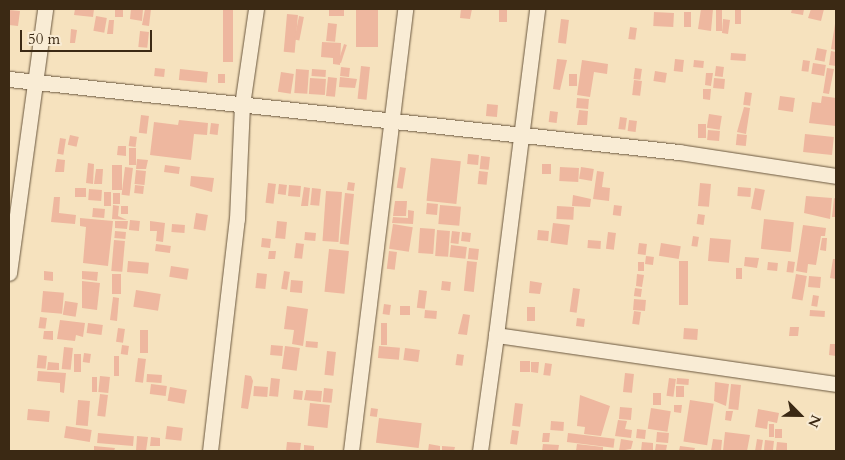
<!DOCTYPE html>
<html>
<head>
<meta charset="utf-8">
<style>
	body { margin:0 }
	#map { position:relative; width:845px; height:460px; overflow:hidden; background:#f6e2be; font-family:Cardo,serif }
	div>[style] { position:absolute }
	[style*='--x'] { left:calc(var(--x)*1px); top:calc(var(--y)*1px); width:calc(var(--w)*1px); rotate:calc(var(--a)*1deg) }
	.building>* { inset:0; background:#eeb79f; transform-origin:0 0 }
	.roads { filter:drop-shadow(0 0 1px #6a573e) drop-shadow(0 0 1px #6a573e) }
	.minor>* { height:15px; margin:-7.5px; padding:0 7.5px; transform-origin:7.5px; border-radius:7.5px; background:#f9ecd5 }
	span { translate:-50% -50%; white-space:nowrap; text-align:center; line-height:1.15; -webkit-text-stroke:5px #f9ecd5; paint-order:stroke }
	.frame { position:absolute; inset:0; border:10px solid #3b2914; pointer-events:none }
	.north { position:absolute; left:775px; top:390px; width:50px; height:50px; -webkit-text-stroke:4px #f9ecd5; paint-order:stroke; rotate:113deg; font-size:14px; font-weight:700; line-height:20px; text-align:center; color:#3b2914 }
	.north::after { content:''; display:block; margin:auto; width:18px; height:22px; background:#3b2914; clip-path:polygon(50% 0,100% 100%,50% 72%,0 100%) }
	.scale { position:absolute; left:20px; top:30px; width:132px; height:22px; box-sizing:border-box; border:2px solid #3b2914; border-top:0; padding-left:6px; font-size:15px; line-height:18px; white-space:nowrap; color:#3b2914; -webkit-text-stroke:4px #f9ecd5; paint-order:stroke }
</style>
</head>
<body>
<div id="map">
	<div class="building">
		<i style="clip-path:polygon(75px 9px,94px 9px,93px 17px,74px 15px)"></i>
		<i style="left:115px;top:9px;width:8px;height:8px"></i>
		<i style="clip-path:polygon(131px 9px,143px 9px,142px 21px,130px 19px)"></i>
		<i style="clip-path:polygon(145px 9px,151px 9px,149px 26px,142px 25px)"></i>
		<i style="left:223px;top:9px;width:10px;height:53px"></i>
		<i style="left:329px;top:9px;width:15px;height:7px"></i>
		<i style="left:356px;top:9px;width:22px;height:38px"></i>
		<i style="clip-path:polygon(461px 9px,472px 9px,470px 19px,460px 18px)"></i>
		<i style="left:499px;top:9px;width:8px;height:13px"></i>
		<i style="clip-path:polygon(701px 9px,713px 9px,711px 31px,698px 29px)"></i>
		<i style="left:716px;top:9px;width:6px;height:22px"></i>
		<i style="left:735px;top:9px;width:6px;height:15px"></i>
		<i style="clip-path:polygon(792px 9px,804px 9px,803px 15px,791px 13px)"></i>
		<i style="clip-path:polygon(811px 9px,824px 9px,821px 21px,808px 18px)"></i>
		<i style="clip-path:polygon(9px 10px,20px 11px,18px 26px,9px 25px)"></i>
		<i style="left:654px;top:12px;width:20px;height:14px;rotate:3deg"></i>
		<i style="left:684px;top:12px;width:7px;height:15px"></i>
		<i style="left:287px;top:14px;width:11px;height:38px;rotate:5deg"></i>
		<i style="left:96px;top:16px;width:11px;height:15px;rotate:10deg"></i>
		<i style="left:299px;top:16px;width:5px;height:24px;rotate:11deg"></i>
		<i style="left:561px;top:19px;width:8px;height:24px;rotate:7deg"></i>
		<i style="clip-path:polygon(723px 19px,730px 20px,728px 34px,722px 33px)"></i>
		<i style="clip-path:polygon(109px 20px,114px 20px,113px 34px,107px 34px)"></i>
		<i style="left:328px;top:23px;width:9px;height:18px;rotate:6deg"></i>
		<i style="clip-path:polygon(835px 24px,836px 24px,836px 50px,831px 49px)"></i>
		<i style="left:630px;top:27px;width:7px;height:12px;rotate:8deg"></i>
		<i style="clip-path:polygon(71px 29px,77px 30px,75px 43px,70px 43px)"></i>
		<i style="left:140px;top:31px;width:9px;height:16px;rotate:6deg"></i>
		<i style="clip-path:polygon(322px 42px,341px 43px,340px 65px,333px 64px,333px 58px,321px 57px)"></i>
		<i style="left:344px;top:44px;width:3px;height:19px;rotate:18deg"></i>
		<i style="left:817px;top:48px;width:10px;height:12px;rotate:11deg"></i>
		<i style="clip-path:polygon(831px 51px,836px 52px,836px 66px,829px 65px)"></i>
		<i style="left:731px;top:53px;width:15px;height:7px;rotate:4deg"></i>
		<i style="clip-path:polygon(557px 59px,567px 60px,560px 90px,553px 89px)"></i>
		<i style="left:675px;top:59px;width:9px;height:12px;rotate:6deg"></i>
		<i style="clip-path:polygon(582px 60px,608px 64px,607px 74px,594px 72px,590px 97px,577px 95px)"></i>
		<i style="left:694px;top:60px;width:10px;height:7px;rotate:6deg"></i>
		<i style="left:803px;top:60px;width:7px;height:11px;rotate:8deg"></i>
		<i style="left:813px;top:63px;width:13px;height:11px;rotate:9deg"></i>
		<i style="left:361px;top:66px;width:9px;height:33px;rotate:6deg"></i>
		<i style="left:716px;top:66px;width:8px;height:10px;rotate:7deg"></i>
		<i style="left:341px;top:67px;width:9px;height:9px;rotate:6deg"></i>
		<i style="left:155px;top:68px;width:10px;height:8px;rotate:6deg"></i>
		<i style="left:635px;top:68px;width:7px;height:11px;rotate:8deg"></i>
		<i style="clip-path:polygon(827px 68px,834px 69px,829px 94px,823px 93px)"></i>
		<i style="left:180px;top:69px;width:28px;height:11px;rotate:6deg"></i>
		<i style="left:296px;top:69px;width:13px;height:24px;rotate:4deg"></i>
		<i style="left:312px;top:69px;width:14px;height:7px;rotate:4deg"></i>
		<i style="left:655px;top:71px;width:12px;height:10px;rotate:9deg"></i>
		<i style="left:281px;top:72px;width:13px;height:20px;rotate:9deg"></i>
		<i style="clip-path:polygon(706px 73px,713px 73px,711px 86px,705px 85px)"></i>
		<i style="left:218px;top:74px;width:7px;height:9px"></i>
		<i style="left:569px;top:74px;width:8px;height:12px"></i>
		<i style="left:328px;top:77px;width:9px;height:19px;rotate:6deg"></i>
		<i style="clip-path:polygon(340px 77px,357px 79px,355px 88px,339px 87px)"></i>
		<i style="left:310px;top:78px;width:16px;height:16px;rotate:4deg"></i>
		<i style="left:714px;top:78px;width:11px;height:10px;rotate:5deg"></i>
		<i style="left:634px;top:80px;width:8px;height:15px;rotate:7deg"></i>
		<i style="clip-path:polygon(703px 89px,711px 89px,710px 100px,703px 99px)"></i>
		<i style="left:745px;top:92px;width:7px;height:13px;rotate:8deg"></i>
		<i style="left:780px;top:96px;width:15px;height:14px;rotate:8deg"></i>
		<i style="clip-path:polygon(822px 96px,836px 98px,836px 126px,809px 123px,812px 102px,821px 103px)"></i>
		<i style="left:577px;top:98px;width:12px;height:10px;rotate:5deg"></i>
		<i style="left:487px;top:104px;width:11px;height:12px;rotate:5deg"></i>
		<i style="clip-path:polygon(744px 107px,750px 108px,746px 134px,737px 132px)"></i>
		<i style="clip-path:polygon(579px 110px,588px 111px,587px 125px,577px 125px)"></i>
		<i style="left:550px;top:111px;width:8px;height:11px;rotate:7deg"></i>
		<i style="left:709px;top:114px;width:13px;height:14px;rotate:9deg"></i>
		<i style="left:141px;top:115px;width:8px;height:18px;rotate:7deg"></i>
		<i style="left:620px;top:117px;width:7px;height:12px;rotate:8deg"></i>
		<i style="clip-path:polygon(179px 120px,208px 123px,207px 135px,194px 134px,191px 160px,150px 155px,154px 122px,178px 125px)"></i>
		<i style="left:629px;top:120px;width:8px;height:11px;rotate:7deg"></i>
		<i style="left:211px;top:123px;width:8px;height:11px;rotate:7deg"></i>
		<i style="left:698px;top:124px;width:8px;height:14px"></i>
		<i style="left:708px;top:130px;width:12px;height:10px;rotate:5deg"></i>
		<i style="left:737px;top:134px;width:10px;height:11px;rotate:6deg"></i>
		<i style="left:805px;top:134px;width:29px;height:18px;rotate:6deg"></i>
		<i style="left:70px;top:135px;width:9px;height:10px;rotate:13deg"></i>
		<i style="left:130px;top:136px;width:7px;height:10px;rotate:8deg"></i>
		<i style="left:60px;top:138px;width:6px;height:16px;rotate:9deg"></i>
		<i style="clip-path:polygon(118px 146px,126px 146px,126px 156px,117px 155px)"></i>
		<i style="left:129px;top:148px;width:7px;height:17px"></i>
		<i style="left:468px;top:154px;width:11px;height:10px;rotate:5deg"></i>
		<i style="left:481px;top:156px;width:9px;height:13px;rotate:6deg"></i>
		<i style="left:431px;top:158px;width:30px;height:43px;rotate:6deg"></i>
		<i style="clip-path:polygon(57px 159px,65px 160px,64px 172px,55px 172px)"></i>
		<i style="clip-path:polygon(137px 159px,148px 160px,146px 169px,136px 169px)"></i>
		<i style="clip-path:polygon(88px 163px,94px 164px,93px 184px,86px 183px)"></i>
		<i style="left:542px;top:164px;width:9px;height:10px"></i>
		<i style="left:112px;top:165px;width:10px;height:25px"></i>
		<i style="left:165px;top:165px;width:15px;height:7px;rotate:8deg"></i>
		<i style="left:125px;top:167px;width:8px;height:28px;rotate:7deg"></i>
		<i style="left:400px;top:167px;width:6px;height:21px;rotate:9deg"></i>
		<i style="left:560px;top:167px;width:19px;height:14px;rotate:3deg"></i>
		<i style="left:581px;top:167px;width:13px;height:12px;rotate:9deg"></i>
		<i style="clip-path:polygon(96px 169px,103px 169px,102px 184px,94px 184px)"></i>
		<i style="left:136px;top:170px;width:10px;height:14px;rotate:6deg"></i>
		<i style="left:479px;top:171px;width:9px;height:13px;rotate:6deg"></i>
		<i style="clip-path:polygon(597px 171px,604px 172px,602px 187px,610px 188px,609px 201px,593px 199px)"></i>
		<i style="clip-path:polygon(191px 176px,214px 178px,212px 192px,190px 186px)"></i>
		<i style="left:348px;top:182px;width:7px;height:8px;rotate:8deg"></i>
		<i style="left:268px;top:183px;width:8px;height:20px;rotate:7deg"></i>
		<i style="left:700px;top:183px;width:11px;height:23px;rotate:5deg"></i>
		<i style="left:279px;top:184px;width:8px;height:10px;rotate:7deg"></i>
		<i style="left:135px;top:185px;width:9px;height:8px;rotate:6deg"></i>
		<i style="left:289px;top:185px;width:12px;height:11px;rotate:5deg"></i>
		<i style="clip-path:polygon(304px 187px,310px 188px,308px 206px,301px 206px)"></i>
		<i style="left:738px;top:187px;width:13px;height:9px;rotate:4deg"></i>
		<i style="left:75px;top:188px;width:11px;height:9px"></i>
		<i style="left:312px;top:188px;width:9px;height:17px;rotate:6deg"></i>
		<i style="left:755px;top:188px;width:10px;height:21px;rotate:11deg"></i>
		<i style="left:89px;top:189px;width:13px;height:11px;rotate:4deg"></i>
		<i style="left:326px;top:191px;width:16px;height:50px;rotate:4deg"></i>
		<i style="left:104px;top:192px;width:7px;height:14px"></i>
		<i style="left:113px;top:193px;width:7px;height:11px"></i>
		<i style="left:345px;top:193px;width:9px;height:51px;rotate:6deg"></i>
		<i style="clip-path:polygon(573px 195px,591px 199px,590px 207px,572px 206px)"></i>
		<i style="clip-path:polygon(806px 196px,832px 198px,830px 219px,804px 213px)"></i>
		<i style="clip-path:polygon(54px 197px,60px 197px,59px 213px,76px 215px,75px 224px,51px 222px)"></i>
		<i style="clip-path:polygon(834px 198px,836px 199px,836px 217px,832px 217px)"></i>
		<i style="clip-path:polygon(395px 201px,407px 201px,406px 216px,393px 216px)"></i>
		<i style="left:427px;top:203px;width:11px;height:11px;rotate:5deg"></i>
		<i style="clip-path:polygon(113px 205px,119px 206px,118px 216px,127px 220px,112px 219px)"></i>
		<i style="left:440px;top:205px;width:21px;height:19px;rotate:5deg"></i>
		<i style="left:614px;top:205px;width:8px;height:10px;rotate:7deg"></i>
		<i style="left:121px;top:206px;width:7px;height:8px"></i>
		<i style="left:557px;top:206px;width:17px;height:13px;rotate:3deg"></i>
		<i style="left:93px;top:208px;width:12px;height:9px;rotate:5deg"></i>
		<i style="clip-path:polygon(408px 210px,414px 211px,413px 224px,392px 223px,393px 217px,408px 218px)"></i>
		<i style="left:196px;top:213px;width:12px;height:16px;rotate:9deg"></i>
		<i style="left:698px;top:214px;width:7px;height:10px;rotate:8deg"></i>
		<i style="clip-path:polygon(80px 218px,113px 221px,108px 266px,83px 263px,86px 227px,80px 226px)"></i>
		<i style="left:764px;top:219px;width:30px;height:30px;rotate:6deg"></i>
		<i style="left:130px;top:220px;width:10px;height:10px;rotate:6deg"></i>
		<i style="clip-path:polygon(115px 221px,128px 221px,127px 229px,115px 228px)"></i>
		<i style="clip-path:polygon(150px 221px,165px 223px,163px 242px,156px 241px,157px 231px,150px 231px)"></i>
		<i style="left:277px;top:221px;width:10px;height:17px;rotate:6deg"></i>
		<i style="left:553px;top:223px;width:17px;height:20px;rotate:7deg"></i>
		<i style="left:172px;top:224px;width:13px;height:8px;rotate:4deg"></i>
		<i style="left:393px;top:224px;width:20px;height:25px;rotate:9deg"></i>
		<i style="clip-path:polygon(803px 225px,826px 228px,825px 236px,821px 236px,816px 265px,808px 264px,807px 273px,796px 271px)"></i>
		<i style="left:420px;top:228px;width:15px;height:25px;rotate:4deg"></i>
		<i style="left:437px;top:230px;width:13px;height:26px;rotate:4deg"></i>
		<i style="left:538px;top:230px;width:11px;height:10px;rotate:5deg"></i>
		<i style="left:115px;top:231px;width:11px;height:7px;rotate:5deg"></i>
		<i style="left:452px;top:231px;width:8px;height:12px;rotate:7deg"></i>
		<i style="left:305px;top:232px;width:11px;height:8px;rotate:5deg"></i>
		<i style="left:462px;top:232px;width:9px;height:9px;rotate:6deg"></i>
		<i style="left:608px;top:232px;width:8px;height:17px;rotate:7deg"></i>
		<i style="left:693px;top:236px;width:6px;height:10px;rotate:9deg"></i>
		<i style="left:262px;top:238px;width:9px;height:9px;rotate:6deg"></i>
		<i style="left:710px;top:238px;width:21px;height:23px;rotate:5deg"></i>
		<i style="clip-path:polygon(822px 238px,827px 238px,826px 251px,820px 250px)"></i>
		<i style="left:114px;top:240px;width:11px;height:31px;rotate:5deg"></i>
		<i style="left:588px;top:240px;width:13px;height:8px;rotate:4deg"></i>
		<i style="left:296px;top:243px;width:8px;height:15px;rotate:7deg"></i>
		<i style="left:639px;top:243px;width:8px;height:11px;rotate:7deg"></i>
		<i style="left:661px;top:243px;width:20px;height:13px;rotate:9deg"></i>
		<i style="left:156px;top:244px;width:15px;height:7px;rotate:8deg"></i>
		<i style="left:451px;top:245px;width:16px;height:12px;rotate:7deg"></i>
		<i style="left:469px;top:248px;width:10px;height:11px;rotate:6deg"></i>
		<i style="left:329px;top:249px;width:20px;height:43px;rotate:6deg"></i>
		<i style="clip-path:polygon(269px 251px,276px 251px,275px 259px,268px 259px)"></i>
		<i style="left:389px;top:251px;width:8px;height:18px;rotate:7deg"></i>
		<i style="left:646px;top:256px;width:8px;height:8px;rotate:7deg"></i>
		<i style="clip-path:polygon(745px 257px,759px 258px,757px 268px,744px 266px)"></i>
		<i style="clip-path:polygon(833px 259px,836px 259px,836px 279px,830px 278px)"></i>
		<i style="left:128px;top:261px;width:21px;height:11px;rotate:5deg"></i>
		<i style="left:467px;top:261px;width:10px;height:30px;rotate:6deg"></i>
		<i style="left:679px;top:261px;width:9px;height:44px"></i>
		<i style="left:788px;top:261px;width:7px;height:11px;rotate:8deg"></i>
		<i style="left:638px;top:262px;width:6px;height:9px"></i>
		<i style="left:768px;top:262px;width:10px;height:8px;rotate:6deg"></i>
		<i style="left:171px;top:266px;width:18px;height:11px;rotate:9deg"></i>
		<i style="left:736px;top:268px;width:6px;height:11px"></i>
		<i style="clip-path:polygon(44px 271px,53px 272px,53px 281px,44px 280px)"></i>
		<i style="clip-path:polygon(82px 271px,98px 272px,97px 281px,82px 279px)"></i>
		<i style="left:284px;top:271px;width:6px;height:18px;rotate:9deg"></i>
		<i style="left:257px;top:273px;width:10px;height:15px;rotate:6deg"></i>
		<i style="left:112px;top:274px;width:9px;height:20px"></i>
		<i style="clip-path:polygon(637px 274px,644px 275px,642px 287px,636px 286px)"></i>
		<i style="left:796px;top:274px;width:11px;height:25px;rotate:10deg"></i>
		<i style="left:809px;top:276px;width:12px;height:11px;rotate:5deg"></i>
		<i style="left:291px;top:280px;width:12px;height:12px;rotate:5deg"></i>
		<i style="clip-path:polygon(82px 281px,100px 283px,97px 310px,82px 308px)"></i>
		<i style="left:442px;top:281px;width:9px;height:9px;rotate:6deg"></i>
		<i style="clip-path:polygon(530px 281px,542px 283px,540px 294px,529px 293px)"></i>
		<i style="left:573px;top:288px;width:7px;height:24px;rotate:8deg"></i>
		<i style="left:635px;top:288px;width:7px;height:8px;rotate:8deg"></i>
		<i style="left:136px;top:290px;width:25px;height:17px;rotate:9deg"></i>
		<i style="left:419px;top:290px;width:8px;height:18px;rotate:7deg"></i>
		<i style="left:43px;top:291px;width:21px;height:21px;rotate:5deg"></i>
		<i style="left:813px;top:295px;width:6px;height:11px;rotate:9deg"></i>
		<i style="clip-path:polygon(113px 297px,119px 298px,117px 321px,110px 320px)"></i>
		<i style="left:634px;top:299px;width:12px;height:11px;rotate:5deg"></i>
		<i style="left:65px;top:301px;width:13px;height:14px;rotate:9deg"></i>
		<i style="left:384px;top:304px;width:7px;height:10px;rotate:8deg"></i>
		<i style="clip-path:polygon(287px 306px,308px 309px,303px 346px,292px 344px,294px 330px,284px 329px)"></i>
		<i style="left:400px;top:306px;width:10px;height:9px"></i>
		<i style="left:527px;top:307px;width:8px;height:14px"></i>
		<i style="left:425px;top:310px;width:12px;height:8px;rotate:5deg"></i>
		<i style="left:810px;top:310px;width:15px;height:6px;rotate:4deg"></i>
		<i style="left:634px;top:311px;width:7px;height:13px;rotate:8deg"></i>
		<i style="clip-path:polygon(463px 314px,470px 315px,467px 335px,458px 334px)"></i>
		<i style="left:40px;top:317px;width:7px;height:11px;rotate:8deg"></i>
		<i style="left:577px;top:318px;width:8px;height:8px;rotate:7deg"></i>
		<i style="clip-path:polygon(60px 320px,85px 323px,83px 337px,76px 335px,75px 341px,57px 339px)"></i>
		<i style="left:88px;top:323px;width:15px;height:10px;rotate:8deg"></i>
		<i style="left:381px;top:323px;width:6px;height:22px"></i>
		<i style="clip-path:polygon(790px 327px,799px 327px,798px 336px,789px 336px)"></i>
		<i style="left:118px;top:328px;width:7px;height:14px;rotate:8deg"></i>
		<i style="left:684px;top:328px;width:14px;height:11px;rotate:4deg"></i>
		<i style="left:140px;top:330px;width:8px;height:23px"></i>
		<i style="clip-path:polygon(44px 331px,53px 331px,53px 340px,43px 339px)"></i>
		<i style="left:306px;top:341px;width:12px;height:6px;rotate:5deg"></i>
		<i style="clip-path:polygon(830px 344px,836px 344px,836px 356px,829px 355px)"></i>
		<i style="left:122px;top:345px;width:7px;height:9px;rotate:8deg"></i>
		<i style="left:271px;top:345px;width:12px;height:10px;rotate:5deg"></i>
		<i style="left:285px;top:346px;width:15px;height:23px;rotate:8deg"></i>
		<i style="left:379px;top:346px;width:21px;height:12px;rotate:5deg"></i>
		<i style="left:64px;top:347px;width:9px;height:22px;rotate:6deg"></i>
		<i style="left:405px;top:348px;width:15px;height:12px;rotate:8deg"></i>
		<i style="left:327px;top:351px;width:9px;height:24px;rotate:6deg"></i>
		<i style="left:84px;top:353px;width:7px;height:9px;rotate:8deg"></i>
		<i style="left:74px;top:354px;width:7px;height:18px"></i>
		<i style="left:457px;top:354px;width:7px;height:11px;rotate:8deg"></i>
		<i style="left:38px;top:355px;width:9px;height:13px;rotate:6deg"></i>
		<i style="left:114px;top:356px;width:5px;height:20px"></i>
		<i style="left:138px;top:358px;width:8px;height:24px;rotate:7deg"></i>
		<i style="left:520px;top:361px;width:10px;height:11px"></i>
		<i style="clip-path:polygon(48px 362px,59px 363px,59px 370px,47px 370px)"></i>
		<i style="clip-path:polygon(531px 362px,539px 362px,538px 373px,531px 372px)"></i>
		<i style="left:545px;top:363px;width:7px;height:12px;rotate:8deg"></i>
		<i style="clip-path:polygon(38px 371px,66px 373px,64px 393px,60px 392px,60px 383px,37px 381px)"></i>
		<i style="left:625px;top:373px;width:9px;height:19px;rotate:6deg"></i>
		<i style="left:147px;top:374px;width:15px;height:8px;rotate:4deg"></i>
		<i style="clip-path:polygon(245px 375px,251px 376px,253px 381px,248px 409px,241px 408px)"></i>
		<i style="left:100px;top:376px;width:10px;height:16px;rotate:6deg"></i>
		<i style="left:92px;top:377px;width:5px;height:15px"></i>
		<i style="left:271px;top:378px;width:9px;height:18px;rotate:6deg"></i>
		<i style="left:669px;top:378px;width:7px;height:18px;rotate:8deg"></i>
		<i style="left:677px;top:378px;width:12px;height:6px;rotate:5deg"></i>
		<i style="clip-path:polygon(715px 382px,729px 384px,726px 406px,714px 401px)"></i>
		<i style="left:151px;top:384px;width:16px;height:10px;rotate:7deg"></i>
		<i style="left:731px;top:384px;width:10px;height:25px;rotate:6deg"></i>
		<i style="left:254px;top:386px;width:14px;height:10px;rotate:4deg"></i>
		<i style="left:676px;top:386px;width:8px;height:11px"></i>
		<i style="left:170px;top:387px;width:17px;height:14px;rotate:10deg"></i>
		<i style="left:324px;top:388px;width:9px;height:14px;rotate:6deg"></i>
		<i style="left:294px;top:390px;width:9px;height:9px;rotate:6deg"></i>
		<i style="clip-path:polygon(306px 390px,322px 391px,321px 402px,304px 400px)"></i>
		<i style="left:653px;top:393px;width:8px;height:12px"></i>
		<i style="left:100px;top:394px;width:8px;height:22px;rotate:7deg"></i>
		<i style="clip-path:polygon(580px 395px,610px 406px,601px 436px,584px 434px,585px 427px,577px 426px)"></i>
		<i style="left:78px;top:400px;width:12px;height:25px;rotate:5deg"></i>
		<i style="left:690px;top:400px;width:24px;height:42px;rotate:9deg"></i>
		<i style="left:310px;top:403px;width:20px;height:23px;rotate:6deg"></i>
		<i style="left:515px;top:403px;width:8px;height:23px;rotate:7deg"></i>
		<i style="clip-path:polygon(674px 405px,682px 405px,681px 413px,674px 412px)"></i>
		<i style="left:620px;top:407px;width:12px;height:12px;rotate:5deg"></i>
		<i style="left:371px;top:408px;width:7px;height:8px;rotate:8deg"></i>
		<i style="left:651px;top:408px;width:20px;height:21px;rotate:9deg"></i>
		<i style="left:28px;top:409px;width:22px;height:11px;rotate:5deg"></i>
		<i style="clip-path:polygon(758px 409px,779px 413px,777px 423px,768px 421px,767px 429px,755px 427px)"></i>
		<i style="clip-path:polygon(726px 411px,733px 411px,731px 421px,725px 420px)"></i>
		<i style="left:379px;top:418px;width:43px;height:25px;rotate:7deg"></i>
		<i style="clip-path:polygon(618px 420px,627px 421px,625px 429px,632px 430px,631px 438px,615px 436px)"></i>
		<i style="left:551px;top:421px;width:13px;height:9px;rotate:4deg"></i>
		<i style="left:769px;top:424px;width:5px;height:13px"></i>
		<i style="left:66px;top:426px;width:26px;height:12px;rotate:9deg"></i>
		<i style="left:167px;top:426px;width:16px;height:13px;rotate:7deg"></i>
		<i style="left:637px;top:429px;width:9px;height:9px;rotate:6deg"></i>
		<i style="left:775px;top:429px;width:7px;height:9px"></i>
		<i style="left:512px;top:430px;width:7px;height:14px;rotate:8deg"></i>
		<i style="left:657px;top:432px;width:12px;height:10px;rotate:5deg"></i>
		<i style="clip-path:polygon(725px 432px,750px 435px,747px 451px,723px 451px)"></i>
		<i style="left:98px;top:433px;width:36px;height:10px;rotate:5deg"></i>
		<i style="clip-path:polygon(543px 433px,550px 433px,549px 442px,542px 442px)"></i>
		<i style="left:568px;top:433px;width:47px;height:9px;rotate:7deg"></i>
		<i style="clip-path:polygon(137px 436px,148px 437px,146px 451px,136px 451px)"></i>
		<i style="clip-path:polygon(151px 437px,160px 438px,160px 446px,150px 446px)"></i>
		<i style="clip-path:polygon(621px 439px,633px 441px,631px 449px,619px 451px)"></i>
		<i style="clip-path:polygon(713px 439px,722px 440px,721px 451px,711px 451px)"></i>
		<i style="left:757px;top:439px;width:6px;height:12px;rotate:9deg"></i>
		<i style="left:765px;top:440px;width:9px;height:11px;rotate:6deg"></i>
		<i style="clip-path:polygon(287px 442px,301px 443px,300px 451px,286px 451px)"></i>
		<i style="clip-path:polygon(642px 442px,653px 443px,653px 451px,641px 451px)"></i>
		<i style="clip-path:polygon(777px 442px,787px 443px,787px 451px,776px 451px)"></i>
		<i style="clip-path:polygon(429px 444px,440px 446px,440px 451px,428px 451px)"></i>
		<i style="clip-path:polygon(543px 444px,559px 445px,558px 451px,542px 451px)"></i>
		<i style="clip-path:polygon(577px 444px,603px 447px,603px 451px,576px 451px)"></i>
		<i style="clip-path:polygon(656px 444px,667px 445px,666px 451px,655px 451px)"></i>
		<i style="clip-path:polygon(304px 445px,314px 446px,314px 451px,304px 451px)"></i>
		<i style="clip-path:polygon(94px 446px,115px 448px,114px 451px,94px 451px)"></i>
		<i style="clip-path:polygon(442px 446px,455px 447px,454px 451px,442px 451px)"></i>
		<i style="clip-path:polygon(680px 446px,695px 448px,694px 451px,679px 451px)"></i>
	</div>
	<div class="roads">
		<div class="minor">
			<i style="--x:9;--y:79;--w:674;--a:6.22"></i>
			<i style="--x:679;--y:152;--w:159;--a:8.7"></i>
			<i style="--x:9;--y:273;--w:266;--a:-82.2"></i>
			<i style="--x:496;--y:335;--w:329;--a:-82.8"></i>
			<i style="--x:210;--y:451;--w:234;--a:-83.4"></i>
			<i style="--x:237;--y:219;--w:114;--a:-87.5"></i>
			<i style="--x:242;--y:105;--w:97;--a:-81.7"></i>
			<i style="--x:351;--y:451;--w:445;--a:-83"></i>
			<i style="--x:480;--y:451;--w:117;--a:-82.1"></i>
			<i style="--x:496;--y:335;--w:344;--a:8.2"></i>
		</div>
	</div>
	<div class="frame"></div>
	<div class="north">N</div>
	<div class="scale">50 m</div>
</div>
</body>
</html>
